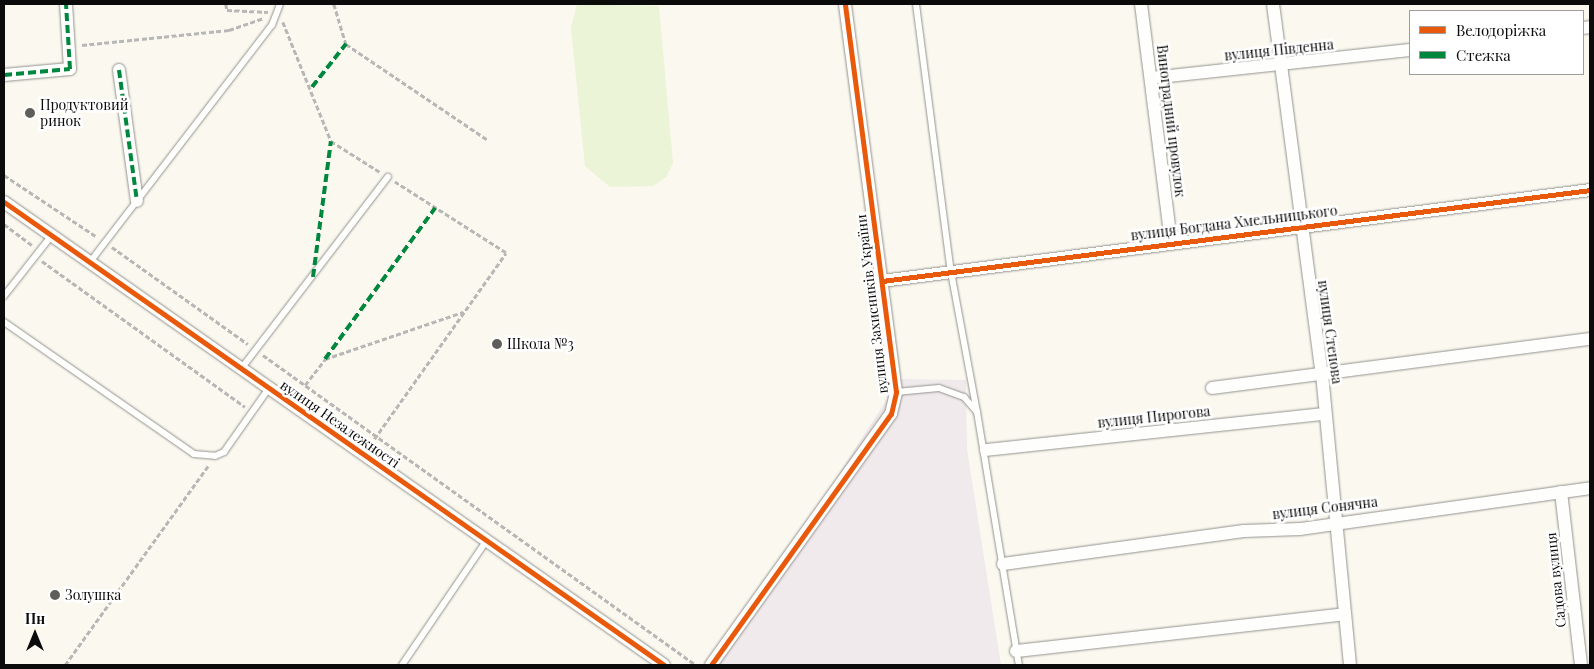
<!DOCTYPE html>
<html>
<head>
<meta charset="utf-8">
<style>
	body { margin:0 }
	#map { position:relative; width:1594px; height:669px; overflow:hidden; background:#faf8ef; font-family:"Playfair Display",serif }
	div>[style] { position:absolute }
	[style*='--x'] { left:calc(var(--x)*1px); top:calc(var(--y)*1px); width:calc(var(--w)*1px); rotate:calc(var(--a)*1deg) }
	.industrial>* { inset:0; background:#f1eaed }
	.pitch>* { inset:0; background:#ecf4d7 }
	.path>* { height:2.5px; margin-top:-1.25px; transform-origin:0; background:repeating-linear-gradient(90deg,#b7b7b5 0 5px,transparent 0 7.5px) }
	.roads { filter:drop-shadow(0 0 1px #93928e) drop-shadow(0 0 1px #93928e) }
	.lane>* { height:6px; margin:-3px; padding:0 3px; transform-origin:3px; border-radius:3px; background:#fefefd }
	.street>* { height:12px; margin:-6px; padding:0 6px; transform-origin:6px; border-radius:6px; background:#fefefd }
	.quiet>* { height:4px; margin-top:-2px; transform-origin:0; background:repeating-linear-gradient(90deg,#00873e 0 8px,transparent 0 12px) }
	.cycleway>* { height:5px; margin:-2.5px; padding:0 2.5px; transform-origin:2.5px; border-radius:2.5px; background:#e8590c }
	.dots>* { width:14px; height:14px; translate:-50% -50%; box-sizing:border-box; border:2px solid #fff; border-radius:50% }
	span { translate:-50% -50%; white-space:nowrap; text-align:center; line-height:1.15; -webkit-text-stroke:5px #fff; paint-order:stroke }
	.street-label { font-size:14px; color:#0b0b0b }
	.poi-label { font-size:14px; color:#0b0b0b }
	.left { translate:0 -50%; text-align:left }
	.frame { position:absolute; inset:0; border:5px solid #0b0b0b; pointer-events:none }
	.legend { position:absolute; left:1409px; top:10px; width:175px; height:65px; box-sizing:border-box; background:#fff; border:1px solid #9d9d9d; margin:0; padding:6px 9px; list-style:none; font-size:15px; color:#0b0b0b }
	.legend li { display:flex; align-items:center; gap:10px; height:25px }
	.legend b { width:25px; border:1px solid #9d9d9d }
	.north { position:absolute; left:10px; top:609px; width:50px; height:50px; -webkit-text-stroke:4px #fff; paint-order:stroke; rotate:0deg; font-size:14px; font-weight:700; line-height:20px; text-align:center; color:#0b0b0b }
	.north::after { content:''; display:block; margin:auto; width:18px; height:22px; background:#0b0b0b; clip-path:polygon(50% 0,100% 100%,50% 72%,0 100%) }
</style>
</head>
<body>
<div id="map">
	<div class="industrial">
		<i style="clip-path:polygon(900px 379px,966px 380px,967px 449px,1001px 665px,715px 665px)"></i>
	</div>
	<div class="pitch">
		<i style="clip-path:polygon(577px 4px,659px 6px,673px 163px,666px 177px,653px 186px,610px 187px,585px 166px,571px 28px)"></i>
	</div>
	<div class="path">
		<i style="--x:226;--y:4;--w:6;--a:81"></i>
		<i style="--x:227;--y:10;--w:41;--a:2.8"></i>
		<i style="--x:334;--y:4;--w:42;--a:73.3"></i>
		<i style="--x:346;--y:44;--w:171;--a:34.1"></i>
		<i style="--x:283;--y:22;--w:128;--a:68"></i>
		<i style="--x:331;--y:141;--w:58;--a:32.3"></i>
		<i style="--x:82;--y:45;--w:148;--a:-5.8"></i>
		<i style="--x:229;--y:30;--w:36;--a:-19"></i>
		<i style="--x:4;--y:175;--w:112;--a:33.7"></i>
		<i style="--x:4;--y:224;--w:35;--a:37"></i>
		<i style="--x:112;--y:247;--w:167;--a:35.5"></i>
		<i style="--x:42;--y:261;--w:250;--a:35.7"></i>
		<i style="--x:263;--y:355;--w:533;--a:35.6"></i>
		<i style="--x:305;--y:385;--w:33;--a:-52"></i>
		<i style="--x:325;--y:359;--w:146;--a:-18.8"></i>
		<i style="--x:370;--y:445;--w:235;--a:-54.7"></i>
		<i style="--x:506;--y:253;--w:132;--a:-147.4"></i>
		<i style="--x:65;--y:665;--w:245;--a:-54.3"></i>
	</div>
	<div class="roads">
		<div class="lane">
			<i style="--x:916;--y:4;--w:270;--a:82.6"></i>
			<i style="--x:951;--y:272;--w:142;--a:79.5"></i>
			<i style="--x:90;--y:262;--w:299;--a:-52.5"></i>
			<i style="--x:272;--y:25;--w:22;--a:-69"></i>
			<i style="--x:4;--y:296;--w:78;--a:-51.8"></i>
			<i style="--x:4;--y:322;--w:231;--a:34.8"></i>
			<i style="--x:194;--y:454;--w:21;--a:5"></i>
			<i style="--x:215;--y:456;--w:10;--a:-24"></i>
			<i style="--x:224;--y:452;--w:78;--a:-54.9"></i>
			<i style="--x:241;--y:369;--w:242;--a:-52.6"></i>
			<i style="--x:896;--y:392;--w:43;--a:-5.3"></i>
			<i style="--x:939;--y:388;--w:27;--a:20"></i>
			<i style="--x:964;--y:397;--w:20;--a:49"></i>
			<i style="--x:977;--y:412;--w:256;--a:80.6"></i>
			<i style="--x:402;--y:665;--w:151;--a:-55.8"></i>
		</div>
		<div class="street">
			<i style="--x:1141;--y:4;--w:240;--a:82.8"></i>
			<i style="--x:1273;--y:4;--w:373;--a:82.5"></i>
			<i style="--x:1322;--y:374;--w:292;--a:84.5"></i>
			<i style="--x:1583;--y:28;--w:7;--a:-8"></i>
			<i style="--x:119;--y:70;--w:132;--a:82.2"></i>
			<i style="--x:4;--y:75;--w:66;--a:-5.2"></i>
			<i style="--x:70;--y:69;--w:65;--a:-93.5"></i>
			<i style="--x:1151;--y:78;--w:261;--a:-6.2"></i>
			<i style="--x:4;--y:202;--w:806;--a:35.05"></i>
			<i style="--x:882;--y:281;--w:714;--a:-7.32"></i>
			<i style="--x:1212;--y:388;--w:381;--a:-7.4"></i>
			<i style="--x:986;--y:450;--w:341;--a:-6.1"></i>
			<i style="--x:1561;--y:492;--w:174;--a:83.4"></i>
			<i style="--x:1003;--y:564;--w:243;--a:-7.8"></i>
			<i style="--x:1244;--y:531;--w:56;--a:-2"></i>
			<i style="--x:1300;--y:529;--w:293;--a:-8"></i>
			<i style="--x:1016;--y:651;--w:331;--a:-6.4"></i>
			<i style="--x:711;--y:665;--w:309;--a:-54.4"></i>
			<i style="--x:891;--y:414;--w:23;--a:-77"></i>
			<i style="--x:896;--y:392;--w:391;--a:-97.5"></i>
		</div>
	</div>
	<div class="quiet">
		<i style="--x:119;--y:70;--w:132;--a:82.2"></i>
		<i style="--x:4;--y:75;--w:66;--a:-5.2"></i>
		<i style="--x:70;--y:69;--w:65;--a:-93.5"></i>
		<i style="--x:312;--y:87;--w:55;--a:-51.7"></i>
		<i style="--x:313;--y:277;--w:137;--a:-82.5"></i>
		<i style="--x:325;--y:359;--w:187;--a:-53.9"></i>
	</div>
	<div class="cycleway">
		<i style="--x:4;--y:202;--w:806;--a:35.05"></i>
		<i style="--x:882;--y:281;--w:714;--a:-7.32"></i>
		<i style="--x:711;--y:665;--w:309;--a:-54.4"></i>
		<i style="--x:891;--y:414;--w:23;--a:-77"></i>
		<i style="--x:896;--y:392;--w:391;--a:-97.5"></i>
	</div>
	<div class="dots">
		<i style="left:30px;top:113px;background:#5f5e5b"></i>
		<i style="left:497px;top:344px;background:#5f5e5b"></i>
		<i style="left:55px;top:595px;background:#5f5e5b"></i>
	</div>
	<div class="street-label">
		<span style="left:1279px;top:50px;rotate:-6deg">вулиця Південна</span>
		<span style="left:1171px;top:121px;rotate:83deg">Виноградний провулок</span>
		<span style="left:1234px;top:223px;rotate:-7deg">вулиця Богдана Хмельницького</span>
		<span style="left:872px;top:304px;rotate:-97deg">вулиця Захисників України</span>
		<span style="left:1330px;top:332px;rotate:82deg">вулиця Степова</span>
		<span style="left:1154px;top:417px;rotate:-6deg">вулиця Пирогова</span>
		<span style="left:340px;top:424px;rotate:35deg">вулиця Незалежності</span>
		<span style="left:1325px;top:508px;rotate:-7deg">вулиця Сонячна</span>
		<span style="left:1556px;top:580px;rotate:-96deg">Садова вулиця</span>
	</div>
	<div class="poi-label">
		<span class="left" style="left:40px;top:113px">Продуктовий<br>ринок</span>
		<span class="left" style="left:507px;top:344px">Школа №3</span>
		<span class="left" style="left:65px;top:595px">Золушка</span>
	</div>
	<div class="frame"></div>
	<ul class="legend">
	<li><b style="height:6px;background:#e8590c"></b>Велодоріжка</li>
	<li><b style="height:6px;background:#00873e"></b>Стежка</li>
	</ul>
	<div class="north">Пн</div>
</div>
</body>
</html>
